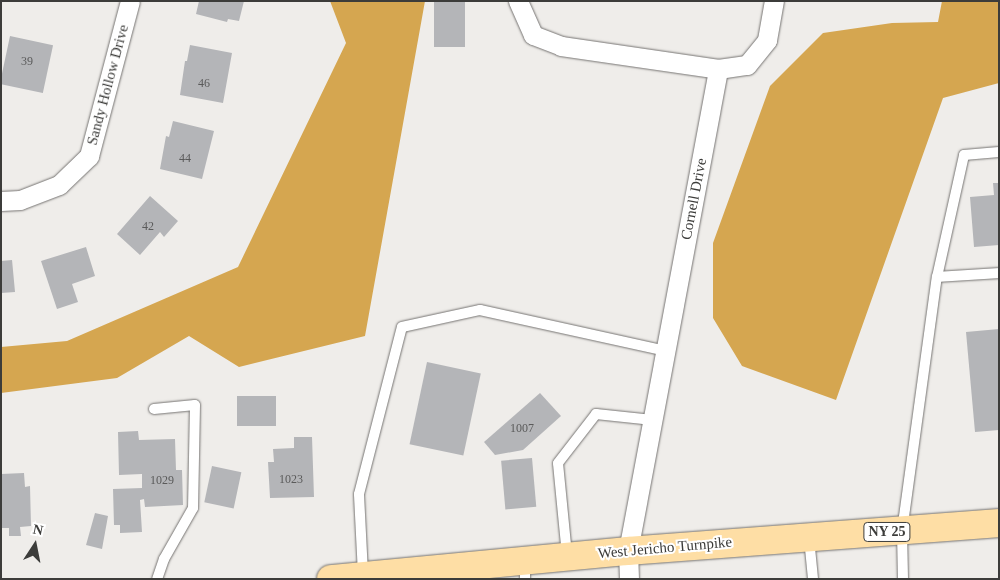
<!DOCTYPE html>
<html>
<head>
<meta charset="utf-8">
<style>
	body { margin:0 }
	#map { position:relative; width:1000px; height:580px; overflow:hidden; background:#efedea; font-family:Georgia,serif }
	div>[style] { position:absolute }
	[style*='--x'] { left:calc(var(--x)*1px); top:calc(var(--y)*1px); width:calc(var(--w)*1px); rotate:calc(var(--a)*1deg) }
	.forest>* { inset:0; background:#d5a650 }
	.building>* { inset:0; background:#b4b5b8; transform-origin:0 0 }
	.roads { filter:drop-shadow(0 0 1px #767472) drop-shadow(0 0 1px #767472) }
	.service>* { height:10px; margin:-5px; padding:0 5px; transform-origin:5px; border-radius:5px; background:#fff }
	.minor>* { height:19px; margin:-9.5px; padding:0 9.5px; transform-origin:9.5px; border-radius:9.5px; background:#fff }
	.primary>* { height:28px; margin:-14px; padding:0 14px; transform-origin:14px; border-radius:14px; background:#fedea5 }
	span { translate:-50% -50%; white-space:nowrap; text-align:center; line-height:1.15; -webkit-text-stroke:4px #fff; paint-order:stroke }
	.number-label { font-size:12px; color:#5a5a5a }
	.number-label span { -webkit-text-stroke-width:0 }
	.shield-label span { padding:1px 4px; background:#fff; border:1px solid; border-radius:4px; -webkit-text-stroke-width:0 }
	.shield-label { font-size:14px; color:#3c3c3a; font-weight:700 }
	.street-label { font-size:15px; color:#3c3c3a }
	.frame { position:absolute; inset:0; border:2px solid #3c3c3a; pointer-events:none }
	.north { position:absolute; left:10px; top:520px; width:50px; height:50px; -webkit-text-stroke:4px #fff; paint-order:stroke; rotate:11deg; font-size:14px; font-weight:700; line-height:20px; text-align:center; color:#3c3c3a }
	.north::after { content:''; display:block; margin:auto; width:18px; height:22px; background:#3c3c3a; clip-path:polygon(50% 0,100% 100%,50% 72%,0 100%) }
</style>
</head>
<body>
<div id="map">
	<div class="forest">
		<i style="clip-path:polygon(330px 1px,425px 1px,365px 336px,239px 367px,189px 336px,117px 378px,1px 393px,1px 347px,67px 341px,238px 267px,346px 43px)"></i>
		<i style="clip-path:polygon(942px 1px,999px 1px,999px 83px,943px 98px,836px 400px,742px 366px,713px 318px,713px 243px,770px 86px,823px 33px,892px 23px,938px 22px)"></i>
	</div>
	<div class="building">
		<i style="clip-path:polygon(199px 1px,244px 1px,239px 21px,228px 19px,227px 22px,196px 14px)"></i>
		<i style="left:434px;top:1px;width:31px;height:46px"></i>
		<i style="left:10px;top:36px;width:44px;height:49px;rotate:12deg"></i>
		<i style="clip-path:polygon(190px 45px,232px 53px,223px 103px,180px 95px,185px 61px,187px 61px)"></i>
		<i style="clip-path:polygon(173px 121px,214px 131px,202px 179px,160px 169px,166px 136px,169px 137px)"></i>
		<i style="clip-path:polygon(993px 183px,999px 183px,999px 245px,974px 247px,970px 197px,994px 195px)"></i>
		<i style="clip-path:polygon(150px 196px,178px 221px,164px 237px,160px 232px,140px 255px,117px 234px)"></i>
		<i style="clip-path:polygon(86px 247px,95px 276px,72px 284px,78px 302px,57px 309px,41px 261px)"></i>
		<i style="clip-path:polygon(12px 260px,15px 292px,1px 293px,1px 261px)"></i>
		<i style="clip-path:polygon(999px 329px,999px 430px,975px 432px,966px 332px)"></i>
		<i style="left:427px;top:362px;width:55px;height:84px;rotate:12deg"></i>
		<i style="clip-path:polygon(540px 393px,561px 416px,523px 450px,495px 455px,484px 442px)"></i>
		<i style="left:237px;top:396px;width:39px;height:30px"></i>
		<i style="clip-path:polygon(138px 431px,139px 440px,175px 439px,176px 470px,182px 470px,183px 505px,145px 507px,144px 499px,140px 500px,142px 532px,120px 533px,120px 525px,114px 525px,113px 489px,142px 488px,142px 474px,119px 475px,118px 432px)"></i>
		<i style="clip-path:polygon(294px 437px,312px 437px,314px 497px,270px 498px,268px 462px,274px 462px,273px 449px,294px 448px)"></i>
		<i style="left:532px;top:458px;width:49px;height:31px;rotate:85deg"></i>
		<i style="left:212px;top:466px;width:30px;height:37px;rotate:12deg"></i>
		<i style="clip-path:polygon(24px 473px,25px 487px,30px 486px,31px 526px,20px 527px,21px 536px,9px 536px,9px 528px,1px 528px,1px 474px)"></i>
		<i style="clip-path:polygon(95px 513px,108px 516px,102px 549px,86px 545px)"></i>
	</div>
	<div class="roads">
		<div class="service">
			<i style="--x:937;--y:277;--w:62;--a:-3.7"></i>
			<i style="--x:154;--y:409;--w:41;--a:-5.6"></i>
			<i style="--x:195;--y:405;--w:103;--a:91.1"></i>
			<i style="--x:193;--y:508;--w:59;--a:119.6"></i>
			<i style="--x:164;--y:559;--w:21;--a:109"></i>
			<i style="--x:809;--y:538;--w:41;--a:84.4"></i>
			<i style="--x:567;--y:555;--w:92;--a:-95.6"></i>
			<i style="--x:558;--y:463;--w:62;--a:-52.2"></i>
			<i style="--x:596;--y:414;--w:57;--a:6"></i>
			<i style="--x:363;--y:574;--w:80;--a:-92.9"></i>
			<i style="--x:359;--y:494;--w:172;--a:-75.6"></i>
			<i style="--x:402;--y:327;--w:80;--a:-12.3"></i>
			<i style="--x:480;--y:310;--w:190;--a:12.4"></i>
			<i style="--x:525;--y:579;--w:18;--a:-90"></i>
			<i style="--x:903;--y:579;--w:48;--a:-91.2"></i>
			<i style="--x:902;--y:531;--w:256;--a:-82.2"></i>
			<i style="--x:937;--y:277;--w:125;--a:-77.5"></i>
			<i style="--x:964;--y:155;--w:35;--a:-5"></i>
		</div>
		<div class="minor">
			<i style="--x:518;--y:1;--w:37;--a:66"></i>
			<i style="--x:533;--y:35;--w:30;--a:21"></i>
			<i style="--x:561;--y:46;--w:159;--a:8.3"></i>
			<i style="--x:718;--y:69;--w:29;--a:-8"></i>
			<i style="--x:747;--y:65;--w:32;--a:-51"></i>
			<i style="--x:767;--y:40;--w:40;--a:-80"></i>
			<i style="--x:1;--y:201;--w:19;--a:-3"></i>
			<i style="--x:20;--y:200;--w:42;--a:-21"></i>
			<i style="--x:59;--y:185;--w:42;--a:-44"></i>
			<i style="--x:89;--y:156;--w:160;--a:-75.2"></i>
			<i style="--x:629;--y:579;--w:28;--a:-92"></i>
			<i style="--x:628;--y:551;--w:490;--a:-79.4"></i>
		</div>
		<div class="primary">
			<i style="--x:331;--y:579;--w:298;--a:-5.4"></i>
			<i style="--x:628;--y:551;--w:372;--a:-4.3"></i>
		</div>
	</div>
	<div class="number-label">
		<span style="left:27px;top:62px">39</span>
		<span style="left:204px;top:84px">46</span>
		<span style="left:185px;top:159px">44</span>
		<span style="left:148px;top:227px">42</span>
		<span style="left:522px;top:429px">1007</span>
		<span style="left:291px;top:480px">1023</span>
		<span style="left:162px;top:481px">1029</span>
	</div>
	<div class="shield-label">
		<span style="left:887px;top:532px">NY 25</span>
	</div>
	<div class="street-label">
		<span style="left:108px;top:85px;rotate:-75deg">Sandy Hollow Drive</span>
		<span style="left:694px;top:199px;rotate:-79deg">Cornell Drive</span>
		<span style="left:665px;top:548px;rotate:-5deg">West Jericho Turnpike</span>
	</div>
	<div class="frame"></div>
	<div class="north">N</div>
</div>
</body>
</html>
